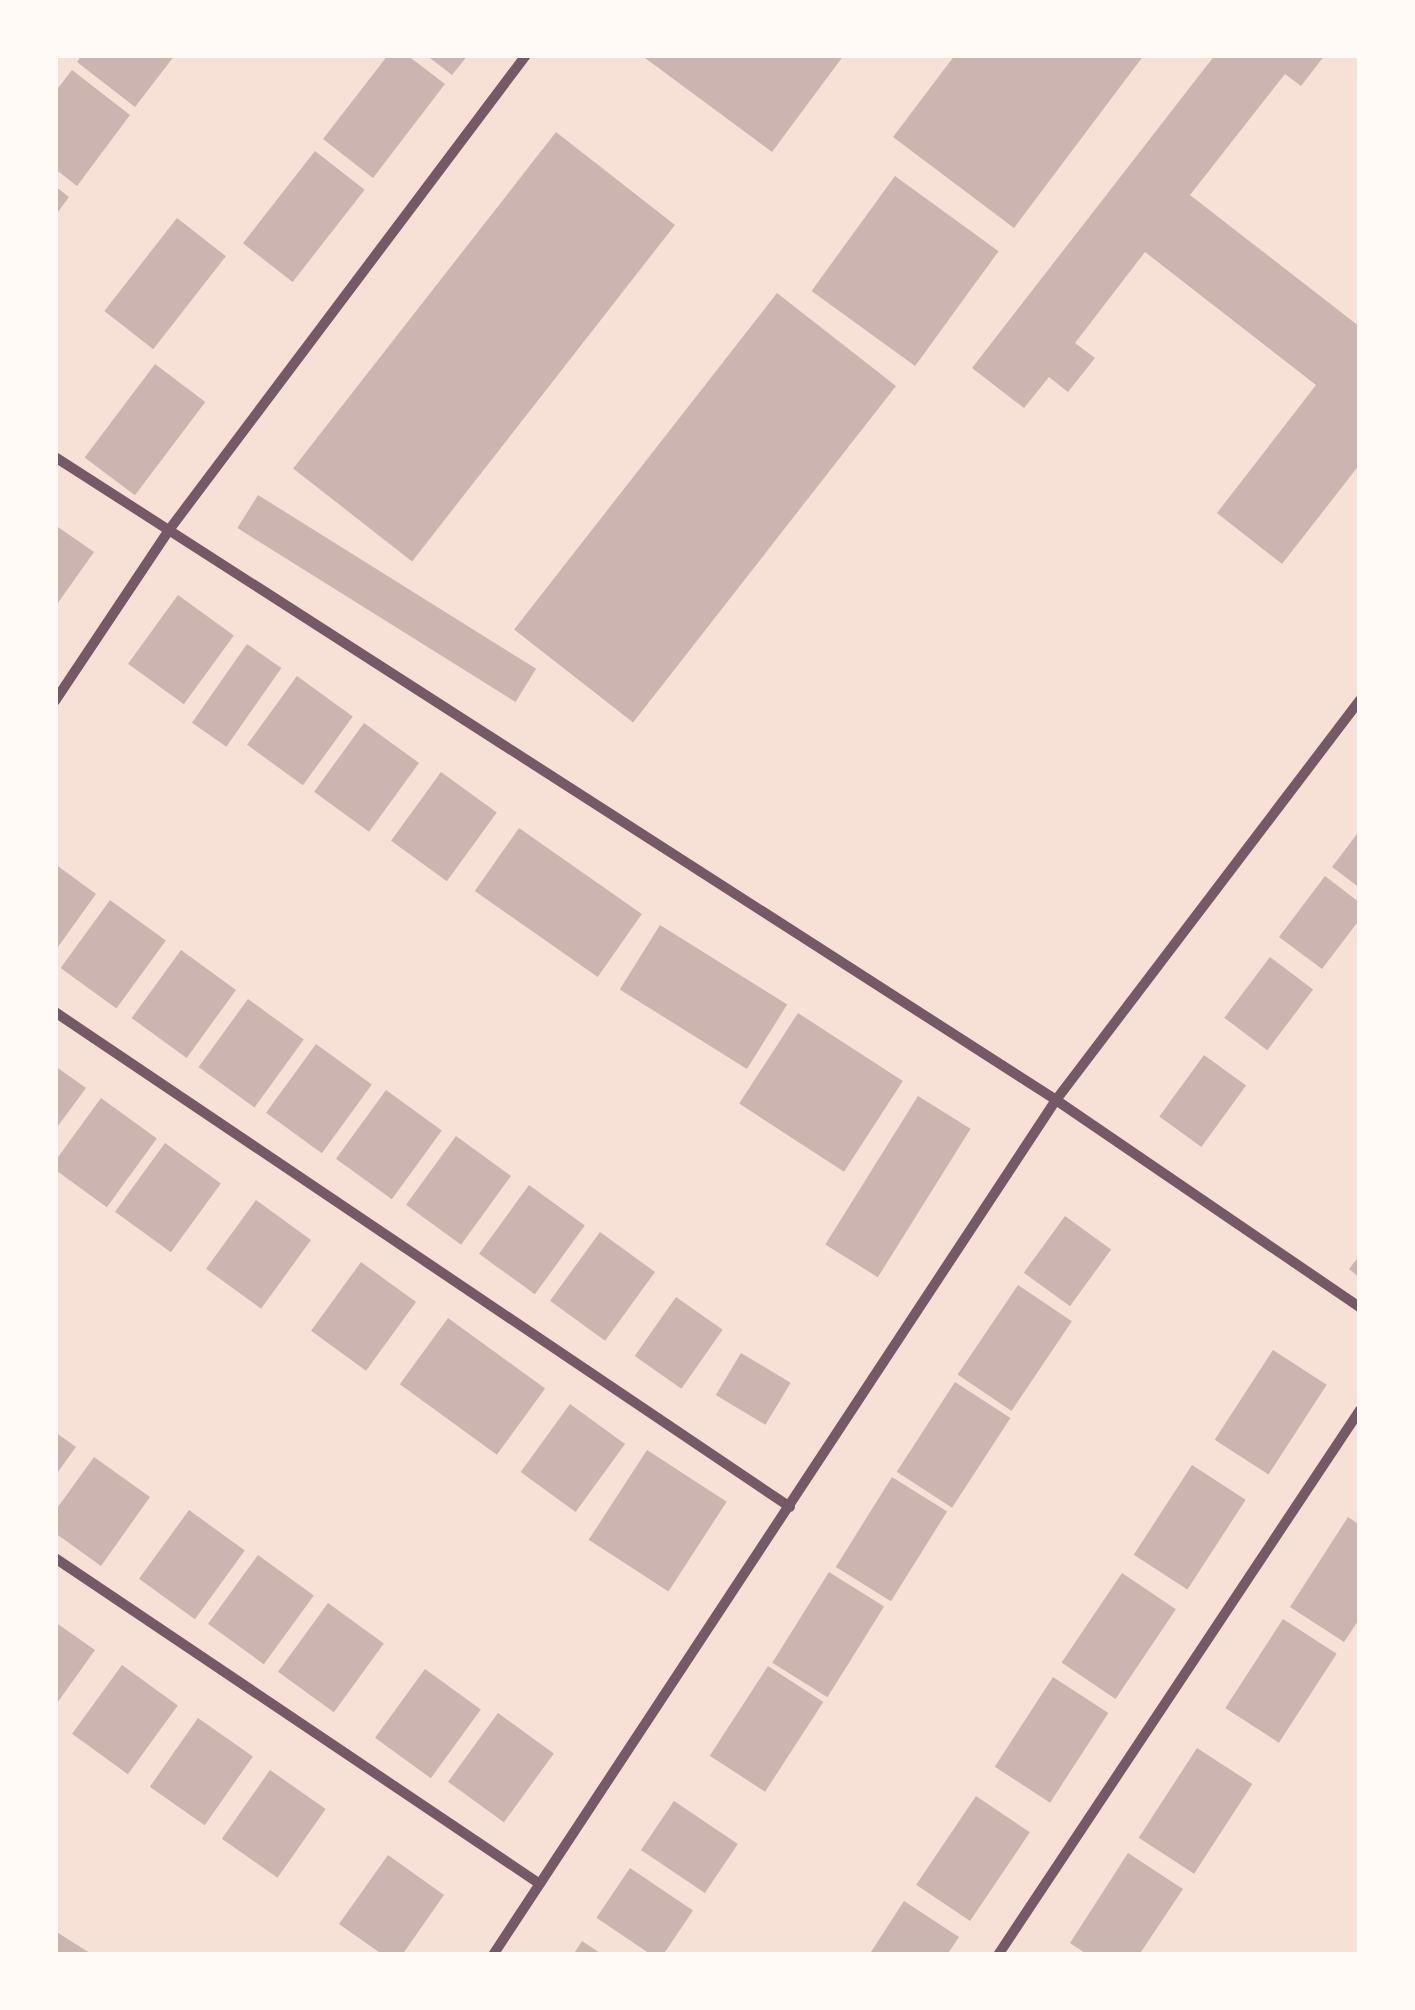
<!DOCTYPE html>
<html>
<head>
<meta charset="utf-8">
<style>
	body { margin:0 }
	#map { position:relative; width:1415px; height:2010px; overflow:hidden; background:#f7e1d7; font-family:Manrope,sans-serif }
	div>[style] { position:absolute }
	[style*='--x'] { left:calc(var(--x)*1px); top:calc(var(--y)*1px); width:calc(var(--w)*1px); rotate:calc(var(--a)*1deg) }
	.building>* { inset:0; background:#ccb4b1; transform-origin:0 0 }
	.minor>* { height:10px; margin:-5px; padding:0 5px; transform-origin:5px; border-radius:5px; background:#755966 }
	span { translate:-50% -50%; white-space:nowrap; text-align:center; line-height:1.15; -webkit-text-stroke:9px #fffaf5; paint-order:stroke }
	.frame { position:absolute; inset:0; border:58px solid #fffaf5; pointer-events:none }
</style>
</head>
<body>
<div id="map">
	<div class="building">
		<i style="clip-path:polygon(82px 55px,175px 55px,135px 107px,77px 62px)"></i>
		<i style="clip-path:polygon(388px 55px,407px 55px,445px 84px,373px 178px,323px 139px)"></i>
		<i style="clip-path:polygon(426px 55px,468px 55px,452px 75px)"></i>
		<i style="clip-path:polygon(641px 55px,844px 55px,772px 152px)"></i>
		<i style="clip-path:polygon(955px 55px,1144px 55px,1014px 228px,893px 137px)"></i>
		<i style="clip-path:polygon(1215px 55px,1325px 55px,1301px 86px,1285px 74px,1190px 195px,1360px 327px,1360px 464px,1282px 564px,1217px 513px,1316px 385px,1145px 252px,1075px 343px,1095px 358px,1068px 392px,1049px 377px,1024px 408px,972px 368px)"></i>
		<i style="clip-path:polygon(72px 70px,130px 115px,77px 186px,55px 169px,55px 92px)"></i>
		<i style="left:556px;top:132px;width:151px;height:427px;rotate:38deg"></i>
		<i style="left:315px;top:151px;width:63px;height:117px;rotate:38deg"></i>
		<i style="left:895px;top:176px;width:128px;height:142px;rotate:36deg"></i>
		<i style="clip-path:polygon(55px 186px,69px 197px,55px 216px)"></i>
		<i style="left:177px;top:218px;width:62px;height:118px;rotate:38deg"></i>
		<i style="left:777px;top:293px;width:151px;height:427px;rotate:38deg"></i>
		<i style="left:155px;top:364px;width:63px;height:117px;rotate:37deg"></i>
		<i style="left:258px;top:495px;width:328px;height:39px;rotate:32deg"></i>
		<i style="clip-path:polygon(55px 525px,94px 552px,55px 607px)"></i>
		<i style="left:178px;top:595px;width:69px;height:85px;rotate:36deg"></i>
		<i style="left:247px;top:644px;width:42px;height:96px;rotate:35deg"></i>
		<i style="left:297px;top:676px;width:69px;height:85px;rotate:36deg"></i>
		<i style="left:364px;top:723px;width:68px;height:85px;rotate:36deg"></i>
		<i style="left:441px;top:772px;width:69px;height:85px;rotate:36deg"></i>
		<i style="left:519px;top:828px;width:150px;height:77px;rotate:35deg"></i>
		<i style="clip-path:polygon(1360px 830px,1360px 888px,1332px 867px)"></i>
		<i style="clip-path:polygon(55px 864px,96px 894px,55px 951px)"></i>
		<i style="clip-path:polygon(1325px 876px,1360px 903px,1360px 919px,1322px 969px,1279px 937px)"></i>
		<i style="left:110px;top:900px;width:69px;height:84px;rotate:36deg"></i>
		<i style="left:660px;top:925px;width:150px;height:76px;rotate:32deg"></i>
		<i style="left:181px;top:950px;width:68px;height:84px;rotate:36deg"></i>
		<i style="left:1270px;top:957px;width:54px;height:76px;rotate:37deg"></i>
		<i style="left:248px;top:999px;width:69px;height:84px;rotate:36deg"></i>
		<i style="left:798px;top:1013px;width:125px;height:108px;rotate:33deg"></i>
		<i style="left:316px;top:1044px;width:69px;height:85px;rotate:36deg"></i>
		<i style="left:1204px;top:1055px;width:52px;height:76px;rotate:36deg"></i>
		<i style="clip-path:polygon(55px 1066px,86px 1088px,55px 1130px)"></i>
		<i style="left:386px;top:1090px;width:69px;height:85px;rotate:36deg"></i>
		<i style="left:918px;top:1096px;width:62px;height:175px;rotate:32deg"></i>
		<i style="left:101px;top:1098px;width:69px;height:85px;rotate:36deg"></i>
		<i style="left:456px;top:1136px;width:68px;height:85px;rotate:36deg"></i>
		<i style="left:165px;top:1143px;width:69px;height:85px;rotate:36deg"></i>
		<i style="left:529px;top:1185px;width:69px;height:85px;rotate:36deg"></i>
		<i style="left:256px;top:1200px;width:68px;height:85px;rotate:36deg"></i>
		<i style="left:1065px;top:1216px;width:57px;height:70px;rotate:36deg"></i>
		<i style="left:600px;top:1232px;width:68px;height:85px;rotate:36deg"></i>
		<i style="clip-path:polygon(1360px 1255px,1360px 1278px,1349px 1269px)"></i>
		<i style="left:361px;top:1262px;width:68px;height:85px;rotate:36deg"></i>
		<i style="left:1018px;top:1285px;width:65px;height:108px;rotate:34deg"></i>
		<i style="left:676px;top:1297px;width:57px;height:72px;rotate:35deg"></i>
		<i style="left:448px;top:1318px;width:120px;height:82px;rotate:36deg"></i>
		<i style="left:1273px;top:1350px;width:64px;height:107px;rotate:33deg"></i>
		<i style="left:741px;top:1353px;width:58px;height:49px;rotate:31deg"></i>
		<i style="left:955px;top:1382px;width:66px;height:107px;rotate:33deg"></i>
		<i style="left:570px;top:1404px;width:68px;height:84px;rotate:36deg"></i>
		<i style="clip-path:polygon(55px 1432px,76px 1447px,55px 1476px)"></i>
		<i style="left:647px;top:1450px;width:95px;height:107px;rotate:33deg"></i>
		<i style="clip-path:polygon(94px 1457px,150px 1497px,101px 1566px,55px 1533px,55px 1511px)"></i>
		<i style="left:1192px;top:1465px;width:64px;height:107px;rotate:33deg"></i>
		<i style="left:892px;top:1477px;width:65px;height:106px;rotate:32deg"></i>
		<i style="left:189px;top:1510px;width:69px;height:85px;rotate:36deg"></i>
		<i style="clip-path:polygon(1348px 1517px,1360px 1525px,1360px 1618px,1344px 1642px,1290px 1607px)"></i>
		<i style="left:258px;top:1555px;width:69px;height:85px;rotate:36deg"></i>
		<i style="left:829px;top:1572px;width:65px;height:107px;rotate:32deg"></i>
		<i style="left:1122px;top:1573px;width:65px;height:108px;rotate:34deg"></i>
		<i style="left:328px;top:1603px;width:69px;height:85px;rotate:36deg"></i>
		<i style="left:1283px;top:1619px;width:64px;height:106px;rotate:33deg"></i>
		<i style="clip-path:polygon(55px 1622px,95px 1650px,55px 1706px)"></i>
		<i style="left:122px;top:1665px;width:69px;height:85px;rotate:36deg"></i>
		<i style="left:768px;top:1666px;width:66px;height:107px;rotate:33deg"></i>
		<i style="left:425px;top:1669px;width:69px;height:85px;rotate:36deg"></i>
		<i style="left:1053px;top:1677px;width:66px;height:107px;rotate:33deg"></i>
		<i style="left:498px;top:1713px;width:69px;height:85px;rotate:36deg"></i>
		<i style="left:198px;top:1718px;width:67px;height:84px;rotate:35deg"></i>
		<i style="left:1197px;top:1748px;width:66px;height:107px;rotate:33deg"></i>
		<i style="left:270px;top:1770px;width:68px;height:84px;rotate:35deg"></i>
		<i style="left:976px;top:1796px;width:65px;height:107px;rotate:34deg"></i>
		<i style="left:674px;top:1801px;width:77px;height:59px;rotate:34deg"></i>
		<i style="clip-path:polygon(1128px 1853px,1183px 1889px,1139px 1955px,1088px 1955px,1070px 1943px)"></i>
		<i style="clip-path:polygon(388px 1855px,444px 1895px,402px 1955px,383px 1955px,339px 1924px)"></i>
		<i style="left:630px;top:1868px;width:76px;height:60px;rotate:34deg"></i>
		<i style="clip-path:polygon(904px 1901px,959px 1937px,947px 1955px,869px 1955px)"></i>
		<i style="clip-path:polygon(55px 1931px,93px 1955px,55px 1955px)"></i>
		<i style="clip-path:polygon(582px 1941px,603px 1955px,573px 1955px)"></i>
	</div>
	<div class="minor">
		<i style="--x:55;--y:457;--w:1190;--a:32.71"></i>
		<i style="--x:1056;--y:1100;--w:368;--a:34.3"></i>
		<i style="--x:55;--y:701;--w:206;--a:-56.3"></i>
		<i style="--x:169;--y:530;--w:594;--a:-53.07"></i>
		<i style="--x:55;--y:1012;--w:886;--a:33.96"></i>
		<i style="--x:55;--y:1558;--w:584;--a:33.91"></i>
		<i style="--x:493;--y:1955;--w:1024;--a:-56.64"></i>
		<i style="--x:1056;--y:1100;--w:502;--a:-52.77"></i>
		<i style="--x:998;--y:1955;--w:654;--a:-56.41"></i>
	</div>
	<div class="frame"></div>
</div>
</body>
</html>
